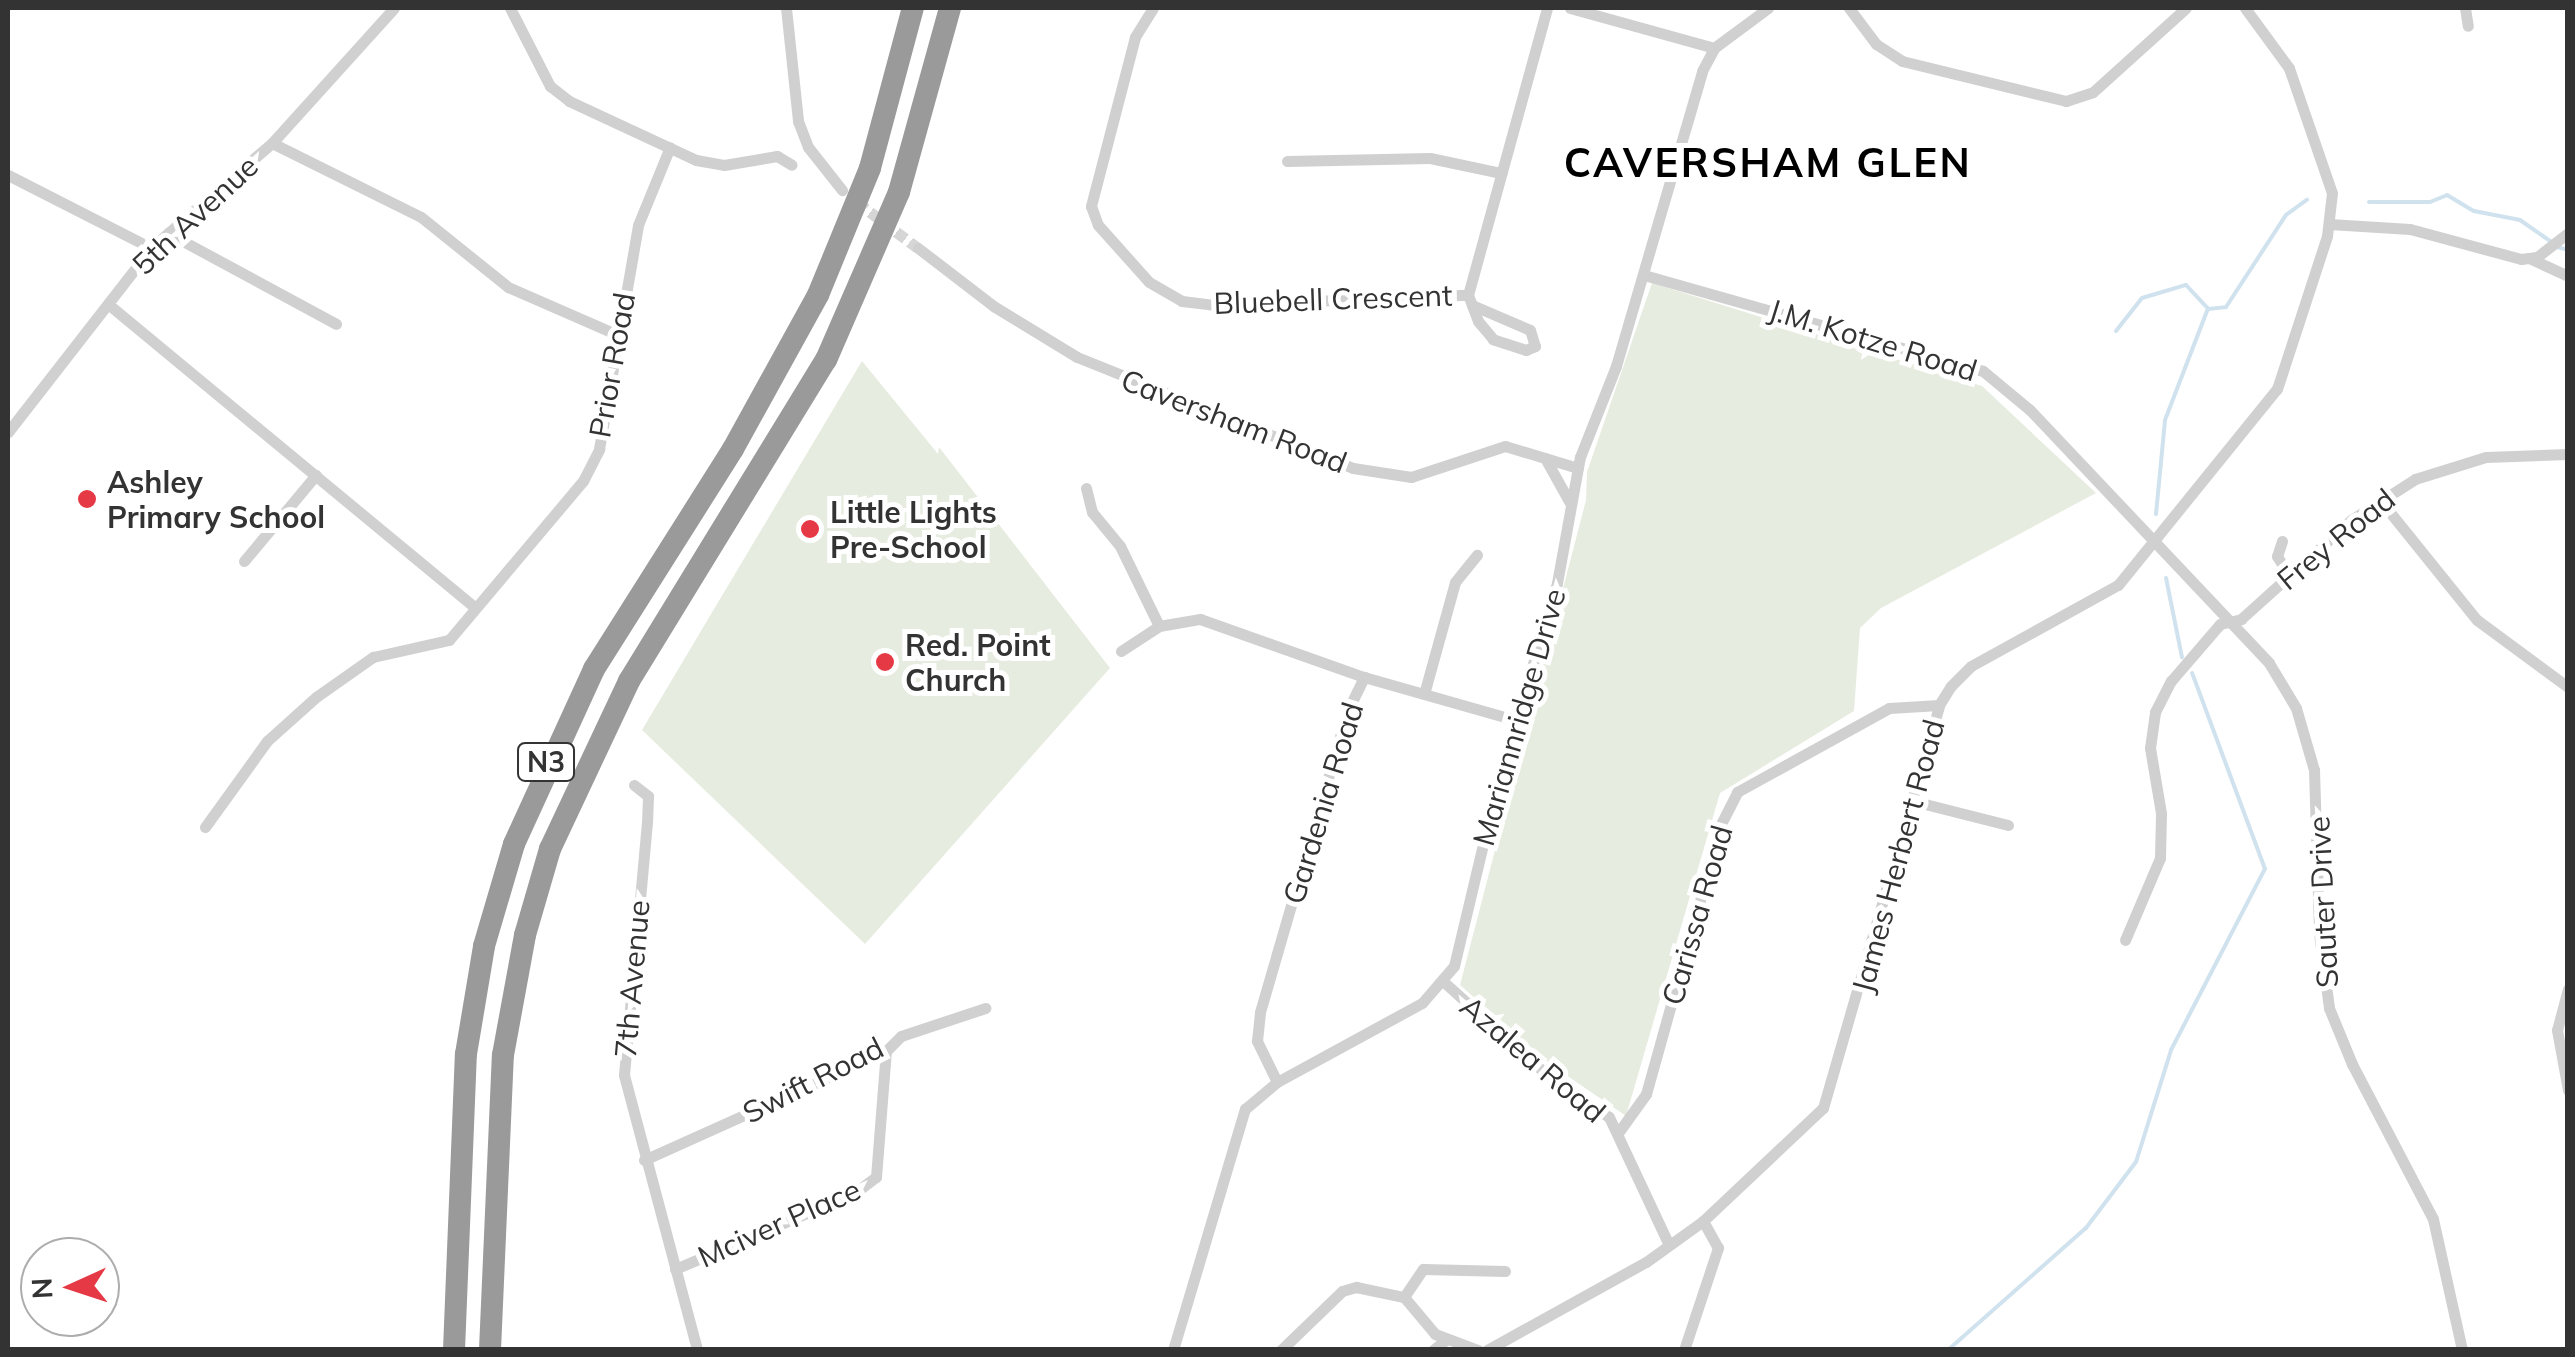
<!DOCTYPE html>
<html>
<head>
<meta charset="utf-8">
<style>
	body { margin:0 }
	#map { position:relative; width:2575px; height:1357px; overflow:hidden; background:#fff; font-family:Mulish,sans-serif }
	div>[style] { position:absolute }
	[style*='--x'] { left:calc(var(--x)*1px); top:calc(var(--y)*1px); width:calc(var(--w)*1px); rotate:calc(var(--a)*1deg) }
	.green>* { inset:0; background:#e6ecdf }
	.stream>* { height:4px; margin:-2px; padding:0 2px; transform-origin:2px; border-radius:2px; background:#cfe2ee }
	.street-tunnel>* { height:11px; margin-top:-5.5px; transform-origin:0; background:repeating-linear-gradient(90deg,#d6d6d6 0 11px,transparent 0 16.5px) }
	.street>* { height:11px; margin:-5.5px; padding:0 5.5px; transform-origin:5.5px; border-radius:5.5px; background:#d0d0d0 }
	.highway>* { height:22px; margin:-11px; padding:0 11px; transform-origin:11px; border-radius:11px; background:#9a9a9a }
	.dots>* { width:28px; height:28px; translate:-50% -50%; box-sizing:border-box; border:5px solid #fff; border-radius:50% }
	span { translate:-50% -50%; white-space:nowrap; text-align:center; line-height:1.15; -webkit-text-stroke:10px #fff; paint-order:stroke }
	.shield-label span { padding:2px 8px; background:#fff; border:2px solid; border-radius:8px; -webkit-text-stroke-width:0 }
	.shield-label { font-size:28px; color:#333; font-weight:700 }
	.street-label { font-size:30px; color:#333 }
	.poi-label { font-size:30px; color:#333; font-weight:700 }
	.left { translate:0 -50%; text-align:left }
	.district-label { font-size:40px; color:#000; font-weight:700; letter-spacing:2.5px }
	.frame { position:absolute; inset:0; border:10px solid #333; pointer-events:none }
	.north { position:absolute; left:20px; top:1237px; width:100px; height:100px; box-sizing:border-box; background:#fff; border:2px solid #adadad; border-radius:50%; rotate:267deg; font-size:28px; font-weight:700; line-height:40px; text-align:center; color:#333 }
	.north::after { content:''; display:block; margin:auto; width:35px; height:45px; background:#e63946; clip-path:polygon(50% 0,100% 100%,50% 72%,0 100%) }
</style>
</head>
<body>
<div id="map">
	<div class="green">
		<i style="clip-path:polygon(1652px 283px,1982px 386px,2096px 493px,1881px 608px,1860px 628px,1854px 711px,1720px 793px,1626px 1116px,1550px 1064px,1460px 985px,1586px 500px,1587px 472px)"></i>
		<i style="clip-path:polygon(862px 361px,938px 454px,939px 447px,1110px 668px,865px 944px,642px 730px)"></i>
	</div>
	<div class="stream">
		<i style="--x:2369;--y:202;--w:61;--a:0"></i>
		<i style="--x:2430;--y:202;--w:18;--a:-22"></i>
		<i style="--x:2447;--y:195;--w:31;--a:31"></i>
		<i style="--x:2474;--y:211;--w:47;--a:11.1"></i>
		<i style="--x:2520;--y:220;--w:37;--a:35"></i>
		<i style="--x:2557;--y:247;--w:11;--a:15"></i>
		<i style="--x:2116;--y:331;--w:42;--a:-51.8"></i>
		<i style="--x:2142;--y:298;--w:46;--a:-16.5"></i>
		<i style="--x:2186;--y:285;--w:33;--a:47"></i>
		<i style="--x:2208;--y:309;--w:18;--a:-6"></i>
		<i style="--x:2226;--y:307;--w:110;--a:-56.9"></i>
		<i style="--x:2286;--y:215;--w:26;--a:-36"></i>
		<i style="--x:2156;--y:514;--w:94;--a:-84.5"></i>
		<i style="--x:2165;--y:420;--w:117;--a:-68.9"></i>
		<i style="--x:2166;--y:578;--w:81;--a:78.6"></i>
		<i style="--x:1948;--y:1350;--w:184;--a:-41.5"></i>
		<i style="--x:2086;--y:1228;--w:83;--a:-52.9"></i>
		<i style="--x:2136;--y:1162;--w:117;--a:-72.6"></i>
		<i style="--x:2171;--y:1050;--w:204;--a:-62.6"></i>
		<i style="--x:2265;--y:869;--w:209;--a:-110.4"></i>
	</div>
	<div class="street-tunnel">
		<i style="--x:857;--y:202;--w:76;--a:37"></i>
	</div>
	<div class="street">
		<i style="--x:510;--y:8;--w:88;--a:62.9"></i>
		<i style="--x:550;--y:86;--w:24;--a:38"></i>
		<i style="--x:569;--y:101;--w:140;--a:24.9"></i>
		<i style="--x:696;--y:160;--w:28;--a:10"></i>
		<i style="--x:724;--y:165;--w:54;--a:-9.6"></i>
		<i style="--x:777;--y:156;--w:17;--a:31"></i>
		<i style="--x:786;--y:8;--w:114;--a:83.9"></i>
		<i style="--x:798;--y:121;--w:28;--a:69"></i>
		<i style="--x:808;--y:147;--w:55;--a:51.7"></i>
		<i style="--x:1153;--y:8;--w:34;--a:122"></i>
		<i style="--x:1135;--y:37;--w:175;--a:104.6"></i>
		<i style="--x:1091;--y:206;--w:20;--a:70"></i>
		<i style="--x:1098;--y:225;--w:76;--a:48.2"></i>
		<i style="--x:1149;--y:282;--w:38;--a:30"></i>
		<i style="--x:1182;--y:301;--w:32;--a:7"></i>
		<i style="--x:1214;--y:305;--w:254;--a:-2.3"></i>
		<i style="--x:1570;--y:8;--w:149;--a:15.5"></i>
		<i style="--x:1849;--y:8;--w:45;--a:53.1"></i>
		<i style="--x:1876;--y:44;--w:31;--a:33"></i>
		<i style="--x:1902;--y:61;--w:169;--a:13.7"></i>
		<i style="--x:2066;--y:101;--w:28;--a:-18"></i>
		<i style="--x:2093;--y:92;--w:125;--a:-42.1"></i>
		<i style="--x:2465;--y:8;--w:18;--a:81"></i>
		<i style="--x:272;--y:143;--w:166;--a:26.4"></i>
		<i style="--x:421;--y:217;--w:112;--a:38.8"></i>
		<i style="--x:508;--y:287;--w:120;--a:23.6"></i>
		<i style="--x:1287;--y:161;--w:143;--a:-1.2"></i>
		<i style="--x:1430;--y:158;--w:73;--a:11.9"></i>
		<i style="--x:8;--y:175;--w:161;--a:27"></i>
		<i style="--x:2329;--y:224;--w:81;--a:3.5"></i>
		<i style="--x:2410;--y:229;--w:115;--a:15.1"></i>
		<i style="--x:2521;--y:259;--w:16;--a:-7"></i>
		<i style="--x:2537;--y:257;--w:39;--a:-38"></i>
		<i style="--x:168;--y:233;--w:191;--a:28.4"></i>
		<i style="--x:918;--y:248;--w:97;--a:37.5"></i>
		<i style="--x:995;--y:307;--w:96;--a:31.4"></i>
		<i style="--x:1077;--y:357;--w:297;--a:21.9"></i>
		<i style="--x:1353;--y:468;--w:59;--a:8.8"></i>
		<i style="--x:1411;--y:477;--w:99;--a:-18.3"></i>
		<i style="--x:1505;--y:446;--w:76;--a:16.8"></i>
		<i style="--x:2529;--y:258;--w:43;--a:24.8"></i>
		<i style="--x:1644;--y:275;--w:352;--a:15.8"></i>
		<i style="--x:1983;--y:371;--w:61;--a:39.7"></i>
		<i style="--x:2030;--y:410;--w:348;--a:46.6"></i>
		<i style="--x:2269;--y:663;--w:52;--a:59"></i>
		<i style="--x:2296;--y:708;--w:65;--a:73.8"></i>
		<i style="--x:2314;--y:770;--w:163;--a:88.2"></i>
		<i style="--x:2319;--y:933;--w:76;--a:82.4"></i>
		<i style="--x:2329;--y:1008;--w:61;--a:67.7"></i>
		<i style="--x:2352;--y:1064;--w:175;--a:62.4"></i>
		<i style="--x:2433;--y:1219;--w:134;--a:77.5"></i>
		<i style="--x:108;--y:304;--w:477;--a:39.6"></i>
		<i style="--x:1472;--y:305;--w:63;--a:23.3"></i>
		<i style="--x:1530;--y:330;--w:17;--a:73"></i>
		<i style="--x:1535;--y:346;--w:10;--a:156"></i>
		<i style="--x:1526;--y:350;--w:35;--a:-162"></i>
		<i style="--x:1493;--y:339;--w:23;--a:-130"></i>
		<i style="--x:1478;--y:321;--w:17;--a:-111"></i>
		<i style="--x:1472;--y:305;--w:11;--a:-112"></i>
		<i style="--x:1468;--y:295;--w:298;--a:-74.6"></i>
		<i style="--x:8;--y:432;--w:233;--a:-52.1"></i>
		<i style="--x:151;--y:248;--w:160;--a:-41"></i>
		<i style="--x:272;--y:143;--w:182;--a:-47.9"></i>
		<i style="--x:1545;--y:458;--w:51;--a:60.9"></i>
		<i style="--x:1086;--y:488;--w:25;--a:76"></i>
		<i style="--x:1092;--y:512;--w:44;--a:50.5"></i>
		<i style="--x:1120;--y:546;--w:89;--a:64"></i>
		<i style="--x:2380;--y:500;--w:154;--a:51.1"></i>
		<i style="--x:2477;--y:620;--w:113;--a:36.4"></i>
		<i style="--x:2282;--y:541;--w:16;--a:108"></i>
		<i style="--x:2277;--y:556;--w:23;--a:59"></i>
		<i style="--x:244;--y:561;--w:112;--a:-50.1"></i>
		<i style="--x:1121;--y:651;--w:45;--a:-33.3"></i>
		<i style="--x:1159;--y:626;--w:42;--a:-9.7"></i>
		<i style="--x:1200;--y:619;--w:174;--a:19.5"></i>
		<i style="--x:1424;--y:694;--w:116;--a:-74.5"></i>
		<i style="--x:1455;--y:582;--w:35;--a:-51"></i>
		<i style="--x:634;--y:785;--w:18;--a:38"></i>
		<i style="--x:648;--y:796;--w:26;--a:92"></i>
		<i style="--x:647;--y:822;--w:254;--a:95.2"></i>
		<i style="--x:624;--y:1075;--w:285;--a:75.1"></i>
		<i style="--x:1913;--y:801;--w:98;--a:14.2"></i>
		<i style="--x:205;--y:827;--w:106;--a:-54.2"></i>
		<i style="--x:267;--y:741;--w:66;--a:-41.9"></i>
		<i style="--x:316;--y:697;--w:70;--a:-35.1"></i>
		<i style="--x:373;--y:657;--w:78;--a:-12.6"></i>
		<i style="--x:449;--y:640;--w:208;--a:-49.9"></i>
		<i style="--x:583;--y:481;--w:36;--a:-63"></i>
		<i style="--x:599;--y:449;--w:227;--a:-80.1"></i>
		<i style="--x:638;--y:225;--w:84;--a:-67.7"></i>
		<i style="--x:2125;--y:940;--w:89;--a:-66.9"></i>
		<i style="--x:2160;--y:858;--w:45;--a:-88.7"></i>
		<i style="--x:2161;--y:813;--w:66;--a:-99.6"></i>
		<i style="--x:2150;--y:748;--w:36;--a:-82"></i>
		<i style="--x:2155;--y:712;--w:35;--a:-63"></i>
		<i style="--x:2171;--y:681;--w:75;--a:-49.3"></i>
		<i style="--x:2220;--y:624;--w:22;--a:-13"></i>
		<i style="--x:2241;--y:619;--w:148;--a:-42"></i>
		<i style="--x:2351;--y:520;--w:76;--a:-32.6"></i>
		<i style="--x:2415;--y:479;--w:74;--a:-17.2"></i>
		<i style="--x:2486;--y:457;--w:82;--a:-2.1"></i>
		<i style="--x:1445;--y:983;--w:148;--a:42"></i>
		<i style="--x:1555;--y:1082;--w:64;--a:32.9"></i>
		<i style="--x:1609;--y:1117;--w:141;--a:64.9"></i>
		<i style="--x:2568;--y:989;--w:42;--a:105"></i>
		<i style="--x:2557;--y:1030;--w:61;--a:79.6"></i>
		<i style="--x:1277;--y:1082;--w:46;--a:-116"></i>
		<i style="--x:1257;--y:1041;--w:29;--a:-84"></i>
		<i style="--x:1260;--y:1012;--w:315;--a:-73.8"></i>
		<i style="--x:1348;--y:710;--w:37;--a:-64"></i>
		<i style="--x:1364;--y:677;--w:160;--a:15.9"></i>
		<i style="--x:1618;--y:1133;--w:48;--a:-54.3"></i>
		<i style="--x:1646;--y:1094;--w:282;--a:-74.4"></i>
		<i style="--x:1722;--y:822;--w:34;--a:-63"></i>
		<i style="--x:1737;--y:792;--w:174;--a:-28.9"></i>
		<i style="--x:1889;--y:708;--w:50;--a:-3.4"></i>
		<i style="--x:644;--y:1160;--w:265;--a:-24.2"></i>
		<i style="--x:886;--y:1051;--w:21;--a:-45"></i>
		<i style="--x:901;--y:1036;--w:89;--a:-18.4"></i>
		<i style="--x:675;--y:1269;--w:197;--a:-23"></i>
		<i style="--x:856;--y:1192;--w:25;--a:-37"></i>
		<i style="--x:876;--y:1177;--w:126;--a:-85.5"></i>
		<i style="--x:1404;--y:1297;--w:34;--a:-56"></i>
		<i style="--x:1423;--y:1269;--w:82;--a:1.4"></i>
		<i style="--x:1173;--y:1350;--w:252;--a:-73.4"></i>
		<i style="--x:1245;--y:1109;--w:42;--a:-40.2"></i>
		<i style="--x:1277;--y:1082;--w:165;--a:-28.6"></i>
		<i style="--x:1422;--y:1003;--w:49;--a:-49.1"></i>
		<i style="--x:1454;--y:966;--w:190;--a:-76.6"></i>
		<i style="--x:1498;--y:781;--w:207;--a:-73.4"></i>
		<i style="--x:1557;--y:583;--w:128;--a:-79.7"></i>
		<i style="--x:1580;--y:457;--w:98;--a:-68.4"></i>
		<i style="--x:1616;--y:366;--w:307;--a:-73.7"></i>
		<i style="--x:1702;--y:71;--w:26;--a:-62"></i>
		<i style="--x:1714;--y:48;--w:67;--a:-36.5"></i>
		<i style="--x:1281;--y:1350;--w:85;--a:-44"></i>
		<i style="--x:1342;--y:1291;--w:15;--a:-16"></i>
		<i style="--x:1356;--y:1287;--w:49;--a:11.8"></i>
		<i style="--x:1404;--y:1297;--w:48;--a:50"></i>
		<i style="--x:1435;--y:1334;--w:46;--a:20.4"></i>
		<i style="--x:1433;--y:1350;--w:16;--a:-38"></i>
		<i style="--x:1487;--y:1350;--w:182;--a:-29"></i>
		<i style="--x:1646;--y:1262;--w:70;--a:-35.7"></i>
		<i style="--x:1703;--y:1221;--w:165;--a:-43.3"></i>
		<i style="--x:1823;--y:1108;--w:419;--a:-73.9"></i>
		<i style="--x:1939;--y:705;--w:22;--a:-58"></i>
		<i style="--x:1951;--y:686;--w:28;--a:-45"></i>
		<i style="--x:1971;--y:666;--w:168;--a:-28.9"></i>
		<i style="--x:2118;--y:585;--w:252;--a:-51"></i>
		<i style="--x:2277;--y:389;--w:161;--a:-71.9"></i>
		<i style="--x:2327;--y:236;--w:43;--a:-83.4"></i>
		<i style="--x:2332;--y:193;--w:132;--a:-109"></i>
		<i style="--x:2289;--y:68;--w:74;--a:-126.3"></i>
		<i style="--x:1684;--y:1350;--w:108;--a:-71.6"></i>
		<i style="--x:1718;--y:1248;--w:31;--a:-119"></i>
	</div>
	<div class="highway">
		<i style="--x:454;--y:1350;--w:296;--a:-87.7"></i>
		<i style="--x:466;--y:1054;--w:109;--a:-80.5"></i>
		<i style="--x:484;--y:946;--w:106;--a:-73.6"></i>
		<i style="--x:514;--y:844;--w:192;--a:-65.4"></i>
		<i style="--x:594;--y:669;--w:260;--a:-57.7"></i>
		<i style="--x:733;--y:449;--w:176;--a:-61.1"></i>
		<i style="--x:818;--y:295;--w:137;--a:-67.7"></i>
		<i style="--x:870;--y:168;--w:166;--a:-75"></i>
		<i style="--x:490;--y:1350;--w:295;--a:-87.5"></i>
		<i style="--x:503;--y:1055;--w:122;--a:-79.6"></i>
		<i style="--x:525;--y:935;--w:90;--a:-73.8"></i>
		<i style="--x:550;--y:849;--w:186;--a:-64.8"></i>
		<i style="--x:629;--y:681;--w:377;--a:-58.5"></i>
		<i style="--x:826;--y:360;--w:183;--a:-66.5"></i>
		<i style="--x:899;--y:192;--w:191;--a:-74.5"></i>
	</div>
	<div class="dots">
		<i style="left:87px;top:499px;background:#e63946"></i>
		<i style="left:810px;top:529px;background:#e63946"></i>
		<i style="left:885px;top:662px;background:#e63946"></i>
	</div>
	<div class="shield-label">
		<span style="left:546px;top:762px">N3</span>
	</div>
	<div class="street-label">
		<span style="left:195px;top:215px;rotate:-43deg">5th Avenue</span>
		<span style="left:1333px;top:299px;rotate:-2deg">Bluebell Crescent</span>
		<span style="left:1873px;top:340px;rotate:17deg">J.M. Kotze Road</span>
		<span style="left:612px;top:365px;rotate:-80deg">Prior Road</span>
		<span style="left:1234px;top:421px;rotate:21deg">Caversham Road</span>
		<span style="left:2336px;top:539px;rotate:-39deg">Frey Road</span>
		<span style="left:1519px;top:717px;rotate:-74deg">Mariannridge Drive</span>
		<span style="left:1323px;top:803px;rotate:-73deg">Gardenia Road</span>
		<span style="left:1898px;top:856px;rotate:-75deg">James Herbert Road</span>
		<span style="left:2323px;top:902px;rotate:-93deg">Sauter Drive</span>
		<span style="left:1697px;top:915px;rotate:-74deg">Carissa Road</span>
		<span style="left:632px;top:979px;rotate:-85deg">7th Avenue</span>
		<span style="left:1533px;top:1059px;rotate:40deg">Azalea Road</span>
		<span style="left:813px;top:1080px;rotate:-27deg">Swift Road</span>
		<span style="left:779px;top:1223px;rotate:-24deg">Mciver Place</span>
	</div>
	<div class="poi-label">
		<span class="left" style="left:107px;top:499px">Ashley<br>Primary School</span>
		<span class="left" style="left:830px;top:529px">Little Lights<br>Pre-School</span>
		<span class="left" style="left:905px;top:662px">Red. Point<br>Church</span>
	</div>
	<div class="district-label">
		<span style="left:1768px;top:162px">CAVERSHAM GLEN</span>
	</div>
	<div class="frame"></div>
	<div class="north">N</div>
</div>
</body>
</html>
